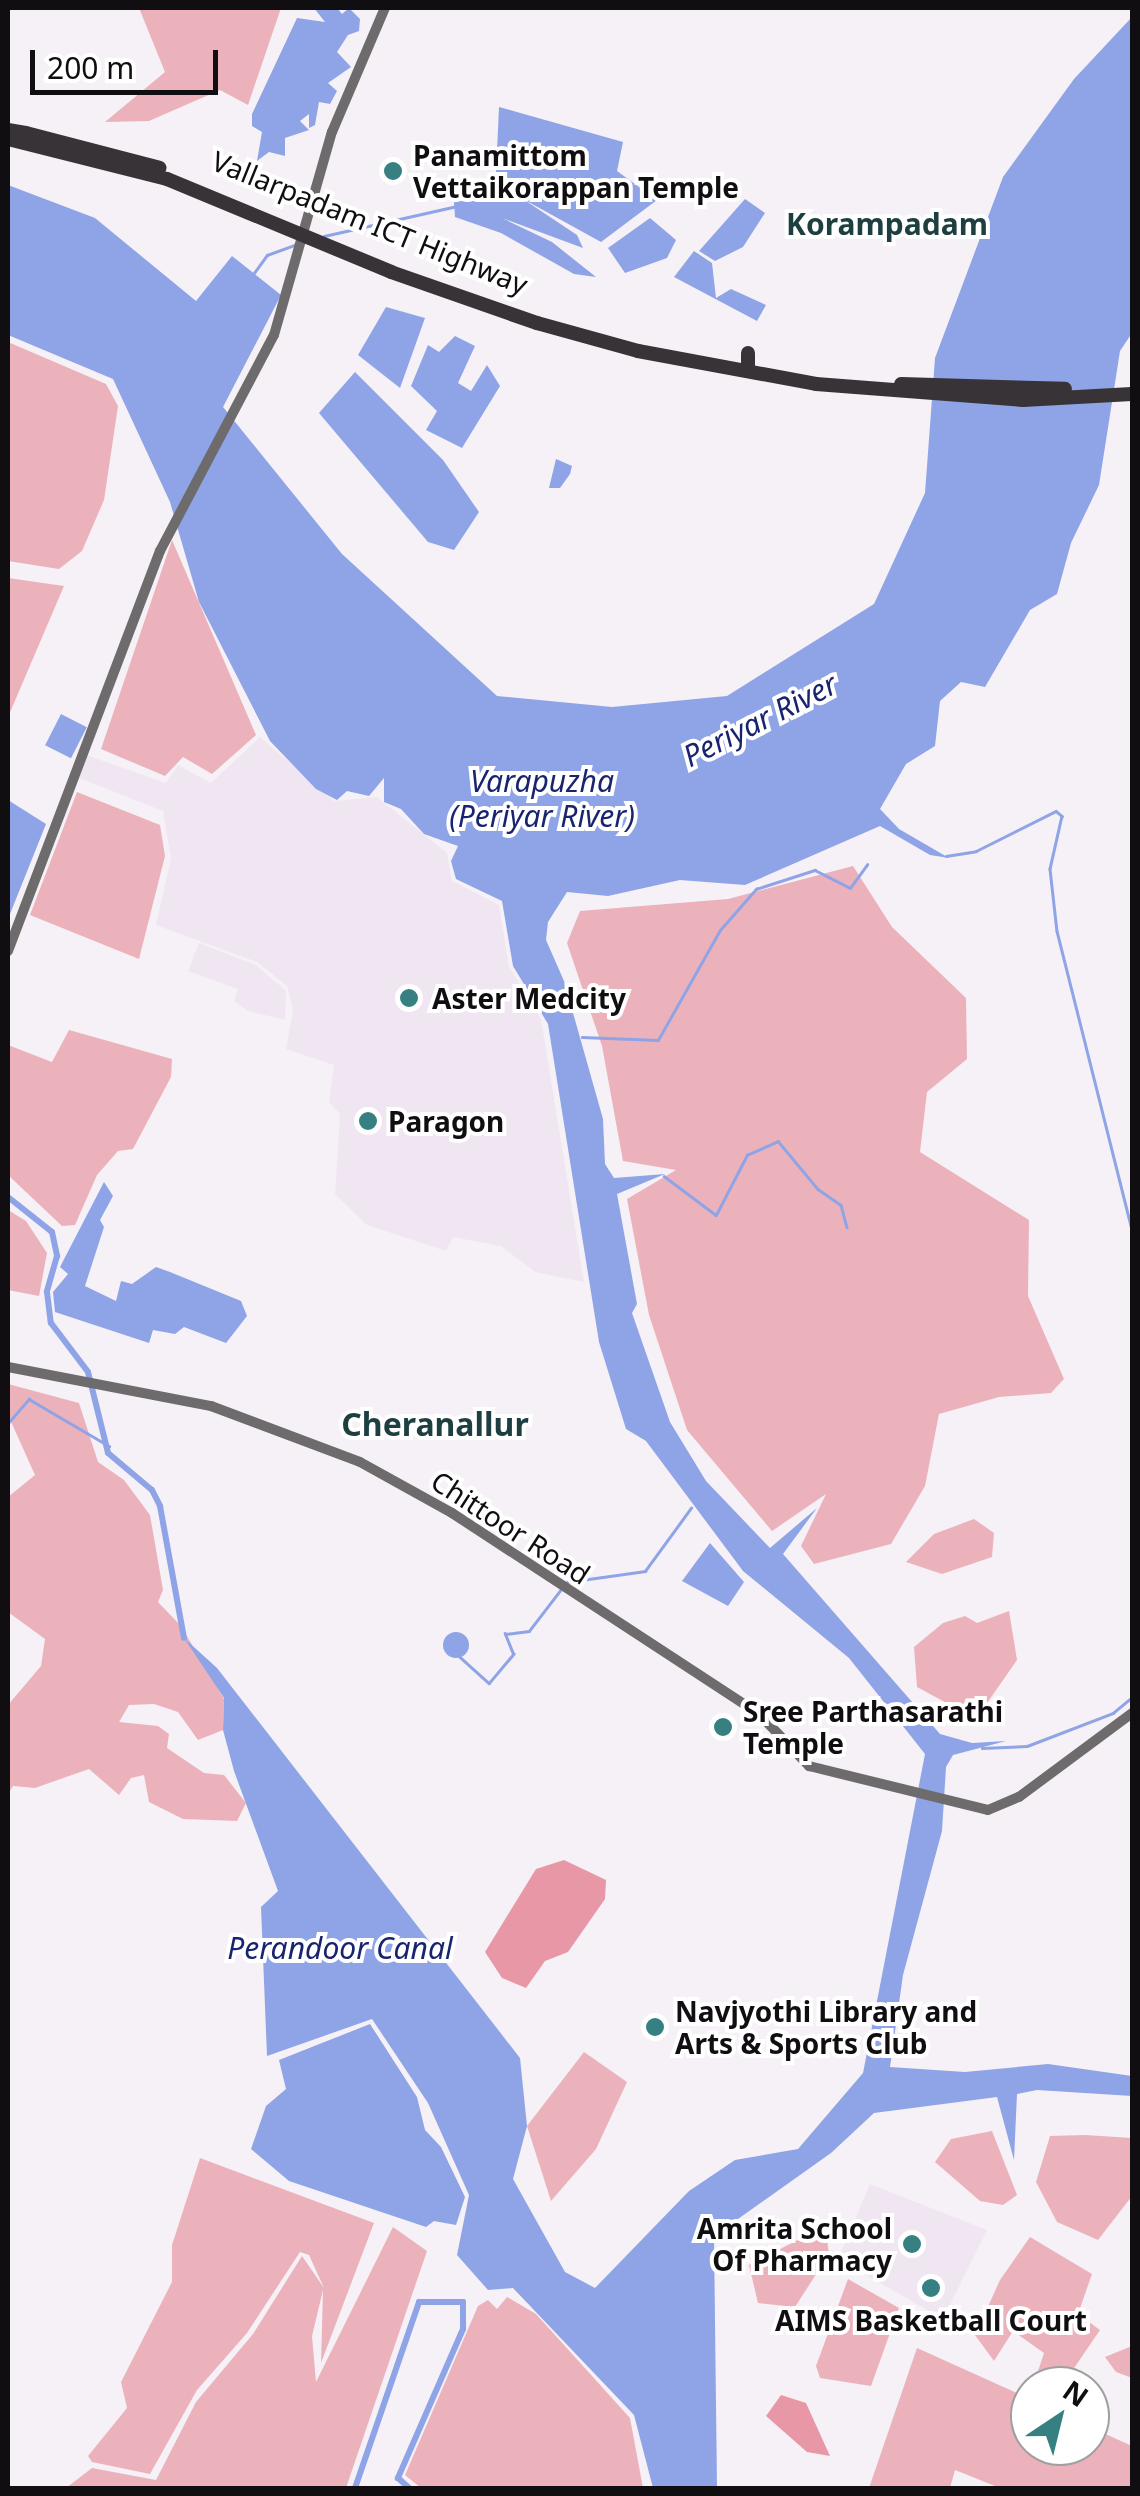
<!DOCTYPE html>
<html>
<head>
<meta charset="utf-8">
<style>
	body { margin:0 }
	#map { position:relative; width:1140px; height:2496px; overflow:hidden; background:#f5f1f6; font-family:"Noto Sans",sans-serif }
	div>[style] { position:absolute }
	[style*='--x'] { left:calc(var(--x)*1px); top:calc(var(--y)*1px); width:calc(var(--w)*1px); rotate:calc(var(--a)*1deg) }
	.built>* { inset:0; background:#f0e6f2 }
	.green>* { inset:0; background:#ecb2bc }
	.round { border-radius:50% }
	.forest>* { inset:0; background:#e897a7 }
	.water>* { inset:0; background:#8fa4e6; transform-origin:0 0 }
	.stream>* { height:2.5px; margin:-1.25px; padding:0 1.25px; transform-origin:1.25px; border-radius:1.25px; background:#8fa4e6 }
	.canal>* { height:6px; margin:-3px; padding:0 3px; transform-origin:3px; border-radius:3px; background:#8fa4e6 }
	.secondary>* { height:10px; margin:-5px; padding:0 5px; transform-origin:5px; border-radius:5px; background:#6e6b6d }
	.highway>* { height:14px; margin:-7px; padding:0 7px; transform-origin:7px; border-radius:7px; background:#383336 }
	.highway-bridge>* { height:14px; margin:-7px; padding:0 7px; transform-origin:7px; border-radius:7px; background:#383336 }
	.dots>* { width:28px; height:28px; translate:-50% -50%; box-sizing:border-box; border:5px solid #fff; border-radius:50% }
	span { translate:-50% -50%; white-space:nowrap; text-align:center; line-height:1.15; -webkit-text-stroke:8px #fff; paint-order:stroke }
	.poi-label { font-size:28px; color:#100e10; font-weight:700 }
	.left { translate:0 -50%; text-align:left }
	.right { translate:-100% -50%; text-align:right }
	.street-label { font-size:28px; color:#100e10 }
	.neighbourhood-label { font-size:30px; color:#1d3f40; font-weight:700 }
	.water-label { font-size:30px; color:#19246f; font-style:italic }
	.quarter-label { font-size:32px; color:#1d3f40; font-weight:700 }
	.frame { position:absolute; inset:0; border:10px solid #100e10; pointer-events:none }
	.north { position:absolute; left:1010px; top:2366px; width:100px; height:100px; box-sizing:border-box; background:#fff; border:2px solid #9f9f9f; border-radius:50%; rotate:35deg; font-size:28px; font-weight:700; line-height:40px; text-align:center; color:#100e10 }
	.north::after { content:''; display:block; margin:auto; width:35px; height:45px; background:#378082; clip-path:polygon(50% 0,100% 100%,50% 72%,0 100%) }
	.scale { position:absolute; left:30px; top:50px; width:188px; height:45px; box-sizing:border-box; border:5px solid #100e10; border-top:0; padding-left:12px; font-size:30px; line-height:35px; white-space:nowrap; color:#100e10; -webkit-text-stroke:8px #fff; paint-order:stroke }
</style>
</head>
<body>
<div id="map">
	<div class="built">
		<i style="clip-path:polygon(260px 737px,334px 801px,377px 797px,447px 853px,452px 881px,499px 905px,509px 967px,541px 1019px,584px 1282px,535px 1272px,501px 1246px,453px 1237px,446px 1251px,367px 1225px,335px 1194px,340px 1114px,329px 1102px,334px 1065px,286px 1049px,293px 1010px,287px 986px,257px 962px,156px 925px,171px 858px,163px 811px,77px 777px,86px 755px,166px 783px,178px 765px,211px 783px)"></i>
		<i style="clip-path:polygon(199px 943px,256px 965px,286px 991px,285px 1020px,248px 1011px,234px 1001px,238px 989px,188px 971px)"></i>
		<i style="clip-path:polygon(870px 2184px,987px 2230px,943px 2319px,838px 2259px)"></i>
	</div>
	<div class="green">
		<i style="clip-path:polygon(139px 8px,281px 8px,248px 105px,220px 90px,149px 121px,105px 122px,165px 72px)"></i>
		<i style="clip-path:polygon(8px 342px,106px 384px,118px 406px,104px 500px,82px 551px,59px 569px,8px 561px)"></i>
		<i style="clip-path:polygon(172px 540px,256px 735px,212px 774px,183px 757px,165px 776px,101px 749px)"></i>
		<i style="clip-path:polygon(8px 578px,64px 586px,8px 717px)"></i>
		<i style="clip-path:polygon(77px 792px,160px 825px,165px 856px,139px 959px,30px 915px)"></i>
		<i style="clip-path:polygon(853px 866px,892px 927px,966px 998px,967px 1059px,927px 1092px,920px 1152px,1029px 1220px,1028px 1296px,1064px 1379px,1051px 1393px,999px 1397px,939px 1414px,925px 1486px,891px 1544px,814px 1564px,801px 1546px,826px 1494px,772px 1531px,687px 1430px,649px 1315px,627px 1199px,676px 1170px,623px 1161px,602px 1046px,567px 943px,580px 911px,728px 899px)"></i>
		<i style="clip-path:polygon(69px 1030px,172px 1059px,171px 1077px,133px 1149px,118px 1151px,97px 1175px,75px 1225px,62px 1226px,8px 1175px,8px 1045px,52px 1062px)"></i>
		<i style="clip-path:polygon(8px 1210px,26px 1221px,47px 1253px,39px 1296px,8px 1290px)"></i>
		<i style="clip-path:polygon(8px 1384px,79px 1403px,98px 1462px,124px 1480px,150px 1515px,163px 1590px,158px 1602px,181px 1626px,224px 1699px,223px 1730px,198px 1740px,178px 1712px,154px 1704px,129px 1705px,119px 1722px,158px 1726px,169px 1734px,167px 1748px,204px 1773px,224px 1775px,246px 1803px,237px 1821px,183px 1819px,149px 1802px,144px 1775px,131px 1778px,119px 1795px,89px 1769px,35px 1788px,13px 1786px,8px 1794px,8px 1705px,41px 1666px,45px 1639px,8px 1612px,8px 1497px,35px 1475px,8px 1415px)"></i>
		<i style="clip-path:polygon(974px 1519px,994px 1533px,992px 1557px,942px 1574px,906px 1562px,934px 1534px)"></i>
		<i style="clip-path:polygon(1009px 1611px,1017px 1660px,976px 1719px,917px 1687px,914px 1647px,943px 1623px,965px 1616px,977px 1623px)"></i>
		<i style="clip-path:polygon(584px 2052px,627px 2082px,596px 2149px,551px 2201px,527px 2126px)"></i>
		<i style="clip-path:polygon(992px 2131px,1017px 2195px,1003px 2205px,980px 2201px,935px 2162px,951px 2139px)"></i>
		<i style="clip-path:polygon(1085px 2135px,1132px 2138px,1132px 2196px,1098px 2240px,1057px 2222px,1036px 2182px,1050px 2136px)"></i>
		<i style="clip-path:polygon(200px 2158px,374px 2223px,321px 2363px,323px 2290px,312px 2336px,316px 2382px,393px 2227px,427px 2251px,346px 2488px,66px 2488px,92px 2468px,156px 2480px,196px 2402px,253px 2334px,302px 2256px,324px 2288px,309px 2255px,300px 2252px,247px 2333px,197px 2390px,150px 2474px,92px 2462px,88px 2456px,127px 2408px,121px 2382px,172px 2282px,172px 2245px)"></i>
		<i style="clip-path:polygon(825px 2226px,829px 2254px,795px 2307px,758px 2303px,749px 2265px)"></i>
		<i style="clip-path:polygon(1030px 2237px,1092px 2274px,1078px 2314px,1100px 2330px,1068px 2377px,1035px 2380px,1044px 2353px,1013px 2331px,994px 2361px,975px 2335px,1000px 2280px)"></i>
		<i class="round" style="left:918px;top:2275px;width:26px;height:26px"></i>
		<i style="clip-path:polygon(848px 2279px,899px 2308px,871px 2386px,820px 2378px,816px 2366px)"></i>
		<i style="clip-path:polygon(507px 2297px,536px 2314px,630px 2418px,643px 2488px,421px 2488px,405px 2475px,478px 2306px,488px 2300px,497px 2309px)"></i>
		<i style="clip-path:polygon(1132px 2346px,1132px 2378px,1116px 2372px,1105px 2357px)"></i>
		<i style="clip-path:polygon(917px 2348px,1030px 2399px,1030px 2446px,1090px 2446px,1090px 2427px,1132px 2446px,1132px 2488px,1000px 2488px,955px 2470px,950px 2488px,869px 2488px)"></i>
	</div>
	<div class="forest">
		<i style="clip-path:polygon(564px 1860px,606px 1880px,605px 1899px,568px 1952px,545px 1961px,526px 1988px,502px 1978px,485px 1952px,536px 1869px)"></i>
		<i style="clip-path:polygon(781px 2395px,806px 2403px,830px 2456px,807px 2452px,766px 2416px)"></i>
	</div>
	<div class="water">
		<i style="clip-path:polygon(314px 8px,337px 8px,342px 14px,349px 8px,360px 19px,359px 31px,348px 35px,337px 52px,351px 67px,328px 83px,337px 91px,330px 104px,319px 102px,315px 125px,309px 128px,309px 114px,300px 121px,309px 130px,285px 138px,285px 156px,269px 152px,257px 161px,262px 132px,252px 126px,252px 114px,297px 18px,325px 22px)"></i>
		<i style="clip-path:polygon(1132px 17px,1132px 333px,1120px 351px,1099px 485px,1071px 543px,1057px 594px,1030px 610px,985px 687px,961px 682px,940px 701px,935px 746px,906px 764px,880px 809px,899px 829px,949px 858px,930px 855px,880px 826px,745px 885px,680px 880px,608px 896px,567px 892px,548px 922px,546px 940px,564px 981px,603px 1119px,605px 1164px,614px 1178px,665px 1174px,617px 1194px,637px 1304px,632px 1313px,670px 1422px,706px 1481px,770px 1548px,817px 1508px,783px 1554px,940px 1734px,972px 1743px,1006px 1741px,953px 1755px,946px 1767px,942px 1831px,903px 1975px,890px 2067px,965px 2072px,1048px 2064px,1132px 2076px,1132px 2096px,1037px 2090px,1017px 2094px,1014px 2160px,997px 2097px,874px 2113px,831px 2153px,714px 2236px,717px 2488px,653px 2488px,634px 2415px,513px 2288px,488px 2290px,457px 2255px,469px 2195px,428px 2103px,372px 2019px,267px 2056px,261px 1907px,278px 1891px,234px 1771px,223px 1730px,224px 1698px,184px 1638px,217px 1668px,520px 2058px,527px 2126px,513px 2179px,565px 2272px,595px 2288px,689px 2191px,735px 2160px,798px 2149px,863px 2073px,925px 1754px,849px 1658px,743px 1571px,646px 1441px,626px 1429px,599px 1342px,548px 1024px,513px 966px,502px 901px,456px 879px,451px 861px,458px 846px,424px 834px,401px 809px,384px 802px,384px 778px,369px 796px,347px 791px,337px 800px,316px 789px,270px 741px,199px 602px,170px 502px,113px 379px,8px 335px,8px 185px,95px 218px,196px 301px,232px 256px,281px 295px,223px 407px,342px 554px,497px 696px,612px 707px,727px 696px,874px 604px,925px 493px,935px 358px,1003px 177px,1074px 79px)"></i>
		<i style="clip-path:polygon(499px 107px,623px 142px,617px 171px,657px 200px,601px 242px,523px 199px,577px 235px,583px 248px,502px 218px,552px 242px,596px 277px,574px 274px,501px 233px,455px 217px,454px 202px,495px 196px)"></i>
		<i style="clip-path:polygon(745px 199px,765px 213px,743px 247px,715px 261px,699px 251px)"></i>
		<i style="clip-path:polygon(650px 218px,676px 240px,667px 258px,625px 273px,608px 248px)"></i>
		<i style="clip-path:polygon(694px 251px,712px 263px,716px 298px,731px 289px,766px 305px,757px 321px,674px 277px)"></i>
		<i style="clip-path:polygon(386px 307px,425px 318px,400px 388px,358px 355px)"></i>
		<i style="clip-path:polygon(455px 336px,475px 346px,458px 383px,471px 391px,487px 365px,500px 386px,462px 448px,426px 430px,437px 411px,411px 386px,428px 345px,439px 352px)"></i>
		<i style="clip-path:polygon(355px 372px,443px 460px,479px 512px,454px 550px,428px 542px,319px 413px)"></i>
		<i style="clip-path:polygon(556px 459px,572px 466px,570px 474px,560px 488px,549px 488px)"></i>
		<i style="left:61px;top:714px;width:29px;height:35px;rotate:27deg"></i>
		<i style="clip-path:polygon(8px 800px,46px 824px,10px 914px,8px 913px)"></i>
		<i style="clip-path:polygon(104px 1182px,113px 1196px,100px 1220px,104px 1227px,85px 1286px,116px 1301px,121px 1281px,132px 1284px,156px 1267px,170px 1272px,241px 1301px,247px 1316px,226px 1343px,184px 1327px,175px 1334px,153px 1330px,149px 1343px,55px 1312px,53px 1292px,68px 1274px,60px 1267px)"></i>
		<i style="clip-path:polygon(710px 1543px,744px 1582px,728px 1606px,682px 1581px)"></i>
		<i class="round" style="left:443px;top:1632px;width:26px;height:26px"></i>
		<i style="clip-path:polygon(370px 2024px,417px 2097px,425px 2130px,441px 2147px,465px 2197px,456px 2225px,434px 2221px,426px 2227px,289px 2181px,251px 2149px,266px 2106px,286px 2089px,279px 2060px)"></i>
	</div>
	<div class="stream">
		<i style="--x:324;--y:236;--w:136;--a:-12.7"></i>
		<i style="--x:254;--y:273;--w:22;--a:-54"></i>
		<i style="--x:267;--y:255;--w:32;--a:-20"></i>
		<i style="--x:946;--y:856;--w:30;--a:-9"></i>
		<i style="--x:976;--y:851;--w:89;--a:-26.6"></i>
		<i style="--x:1056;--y:811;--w:8;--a:40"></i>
		<i style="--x:1062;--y:816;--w:54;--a:102.8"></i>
		<i style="--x:1050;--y:869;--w:62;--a:83.6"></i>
		<i style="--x:1057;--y:931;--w:307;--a:75.9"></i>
		<i style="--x:582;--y:1037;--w:76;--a:2.3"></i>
		<i style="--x:658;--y:1040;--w:126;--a:-60.6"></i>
		<i style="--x:720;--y:930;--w:55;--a:-48.7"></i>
		<i style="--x:756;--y:889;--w:62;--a:-17.9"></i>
		<i style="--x:815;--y:870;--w:39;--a:27"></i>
		<i style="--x:850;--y:888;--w:29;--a:-54"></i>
		<i style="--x:664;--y:1176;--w:65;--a:36.9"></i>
		<i style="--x:716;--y:1215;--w:68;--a:-62.7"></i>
		<i style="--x:747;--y:1155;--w:34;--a:-24"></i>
		<i style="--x:778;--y:1141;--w:62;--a:50.2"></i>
		<i style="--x:818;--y:1189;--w:28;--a:35"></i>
		<i style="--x:841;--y:1205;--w:23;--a:75"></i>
		<i style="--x:8;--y:1423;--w:32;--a:-49"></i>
		<i style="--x:29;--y:1399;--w:93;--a:30.4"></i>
		<i style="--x:567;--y:1582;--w:79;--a:-8"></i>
		<i style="--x:645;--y:1571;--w:78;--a:-53.9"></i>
		<i style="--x:460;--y:1657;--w:39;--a:42"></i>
		<i style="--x:489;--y:1683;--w:38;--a:-50"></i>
		<i style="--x:513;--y:1654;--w:22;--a:-112"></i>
		<i style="--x:505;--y:1634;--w:24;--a:-7"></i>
		<i style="--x:529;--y:1631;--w:54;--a:-52.5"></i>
		<i style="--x:982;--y:1748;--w:45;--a:-2.5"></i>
		<i style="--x:1027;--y:1746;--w:92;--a:-21"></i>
		<i style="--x:1113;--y:1713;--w:25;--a:-40"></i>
	</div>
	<div class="canal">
		<i style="--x:8;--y:1197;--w:56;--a:38.5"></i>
		<i style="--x:52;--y:1232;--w:25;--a:78"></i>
		<i style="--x:57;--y:1256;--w:37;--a:106"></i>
		<i style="--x:47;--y:1292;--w:31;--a:83"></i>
		<i style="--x:51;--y:1323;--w:61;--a:52.9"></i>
		<i style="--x:88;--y:1372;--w:83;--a:76.1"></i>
		<i style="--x:108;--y:1453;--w:57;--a:40.1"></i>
		<i style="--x:152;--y:1490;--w:18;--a:63"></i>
		<i style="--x:160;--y:1506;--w:134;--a:79.7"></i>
		<i style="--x:355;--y:2488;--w:197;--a:-71"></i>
		<i style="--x:419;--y:2302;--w:44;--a:0"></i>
		<i style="--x:463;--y:2302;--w:27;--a:90"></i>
		<i style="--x:463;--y:2329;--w:163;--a:113.6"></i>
		<i style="--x:398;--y:2478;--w:15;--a:42"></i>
	</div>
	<div class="secondary">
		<i style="--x:8;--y:951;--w:428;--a:-69.2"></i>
		<i style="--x:160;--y:551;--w:244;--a:-62.2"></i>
		<i style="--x:274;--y:335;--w:211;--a:-74.1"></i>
		<i style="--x:332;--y:132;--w:135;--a:-66.9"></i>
		<i style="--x:8;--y:1367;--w:207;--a:10.9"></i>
		<i style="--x:211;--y:1406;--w:159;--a:20.6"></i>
		<i style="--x:360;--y:1462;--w:105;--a:29"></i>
		<i style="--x:452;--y:1513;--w:366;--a:33.2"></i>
		<i style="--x:758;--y:1713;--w:74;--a:46.1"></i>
		<i style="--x:809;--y:1766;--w:184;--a:13.8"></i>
		<i style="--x:988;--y:1810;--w:34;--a:-23"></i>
		<i style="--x:1019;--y:1797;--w:141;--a:-36.6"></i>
	</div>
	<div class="highway">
		<i style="--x:8;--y:130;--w:18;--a:9"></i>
		<i style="--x:537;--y:323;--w:105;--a:15.5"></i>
		<i style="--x:638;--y:351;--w:181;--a:10.5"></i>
		<i style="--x:816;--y:384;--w:208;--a:4.4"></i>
		<i style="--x:1023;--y:400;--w:109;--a:-3.2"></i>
		<i style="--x:748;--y:365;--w:12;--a:-90"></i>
		<i style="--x:901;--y:384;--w:164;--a:1.7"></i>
	</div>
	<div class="highway-bridge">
		<i style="--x:26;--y:133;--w:138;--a:14.6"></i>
		<i style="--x:8;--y:139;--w:164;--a:14.1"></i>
		<i style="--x:167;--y:179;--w:243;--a:22.5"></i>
		<i style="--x:391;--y:272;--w:155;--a:19.3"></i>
	</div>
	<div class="dots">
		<i style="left:393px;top:171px;background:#378082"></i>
		<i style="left:409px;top:998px;background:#378082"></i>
		<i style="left:368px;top:1121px;background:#378082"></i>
		<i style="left:723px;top:1727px;background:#378082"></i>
		<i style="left:655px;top:2027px;background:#378082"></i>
		<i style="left:912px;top:2244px;background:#378082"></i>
		<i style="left:931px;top:2288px;background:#378082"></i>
	</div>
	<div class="poi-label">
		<span class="left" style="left:413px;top:171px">Panamittom<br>Vettaikorappan Temple</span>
		<span class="left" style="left:432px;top:998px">Aster Medcity</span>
		<span class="left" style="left:388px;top:1121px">Paragon</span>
		<span class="left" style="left:743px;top:1727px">Sree Parthasarathi<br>Temple</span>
		<span class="left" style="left:675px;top:2027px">Navjyothi Library and<br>Arts &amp; Sports Club</span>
		<span class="right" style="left:892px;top:2244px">Amrita School<br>Of Pharmacy</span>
		<span style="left:931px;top:2320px">AIMS Basketball Court</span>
	</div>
	<div class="street-label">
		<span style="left:370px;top:222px;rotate:22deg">Vallarpadam ICT Highway</span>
		<span style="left:511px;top:1527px;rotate:33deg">Chittoor Road</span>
	</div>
	<div class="neighbourhood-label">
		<span style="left:887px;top:224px">Korampadam</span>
	</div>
	<div class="water-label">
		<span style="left:760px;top:720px;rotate:-27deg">Periyar River</span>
		<span style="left:542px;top:798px">Varapuzha<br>(Periyar River)</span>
		<span style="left:340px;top:1948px">Perandoor Canal</span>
	</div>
	<div class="quarter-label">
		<span style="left:435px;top:1424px">Cheranallur</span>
	</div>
	<div class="frame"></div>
	<div class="north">N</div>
	<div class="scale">200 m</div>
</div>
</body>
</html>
